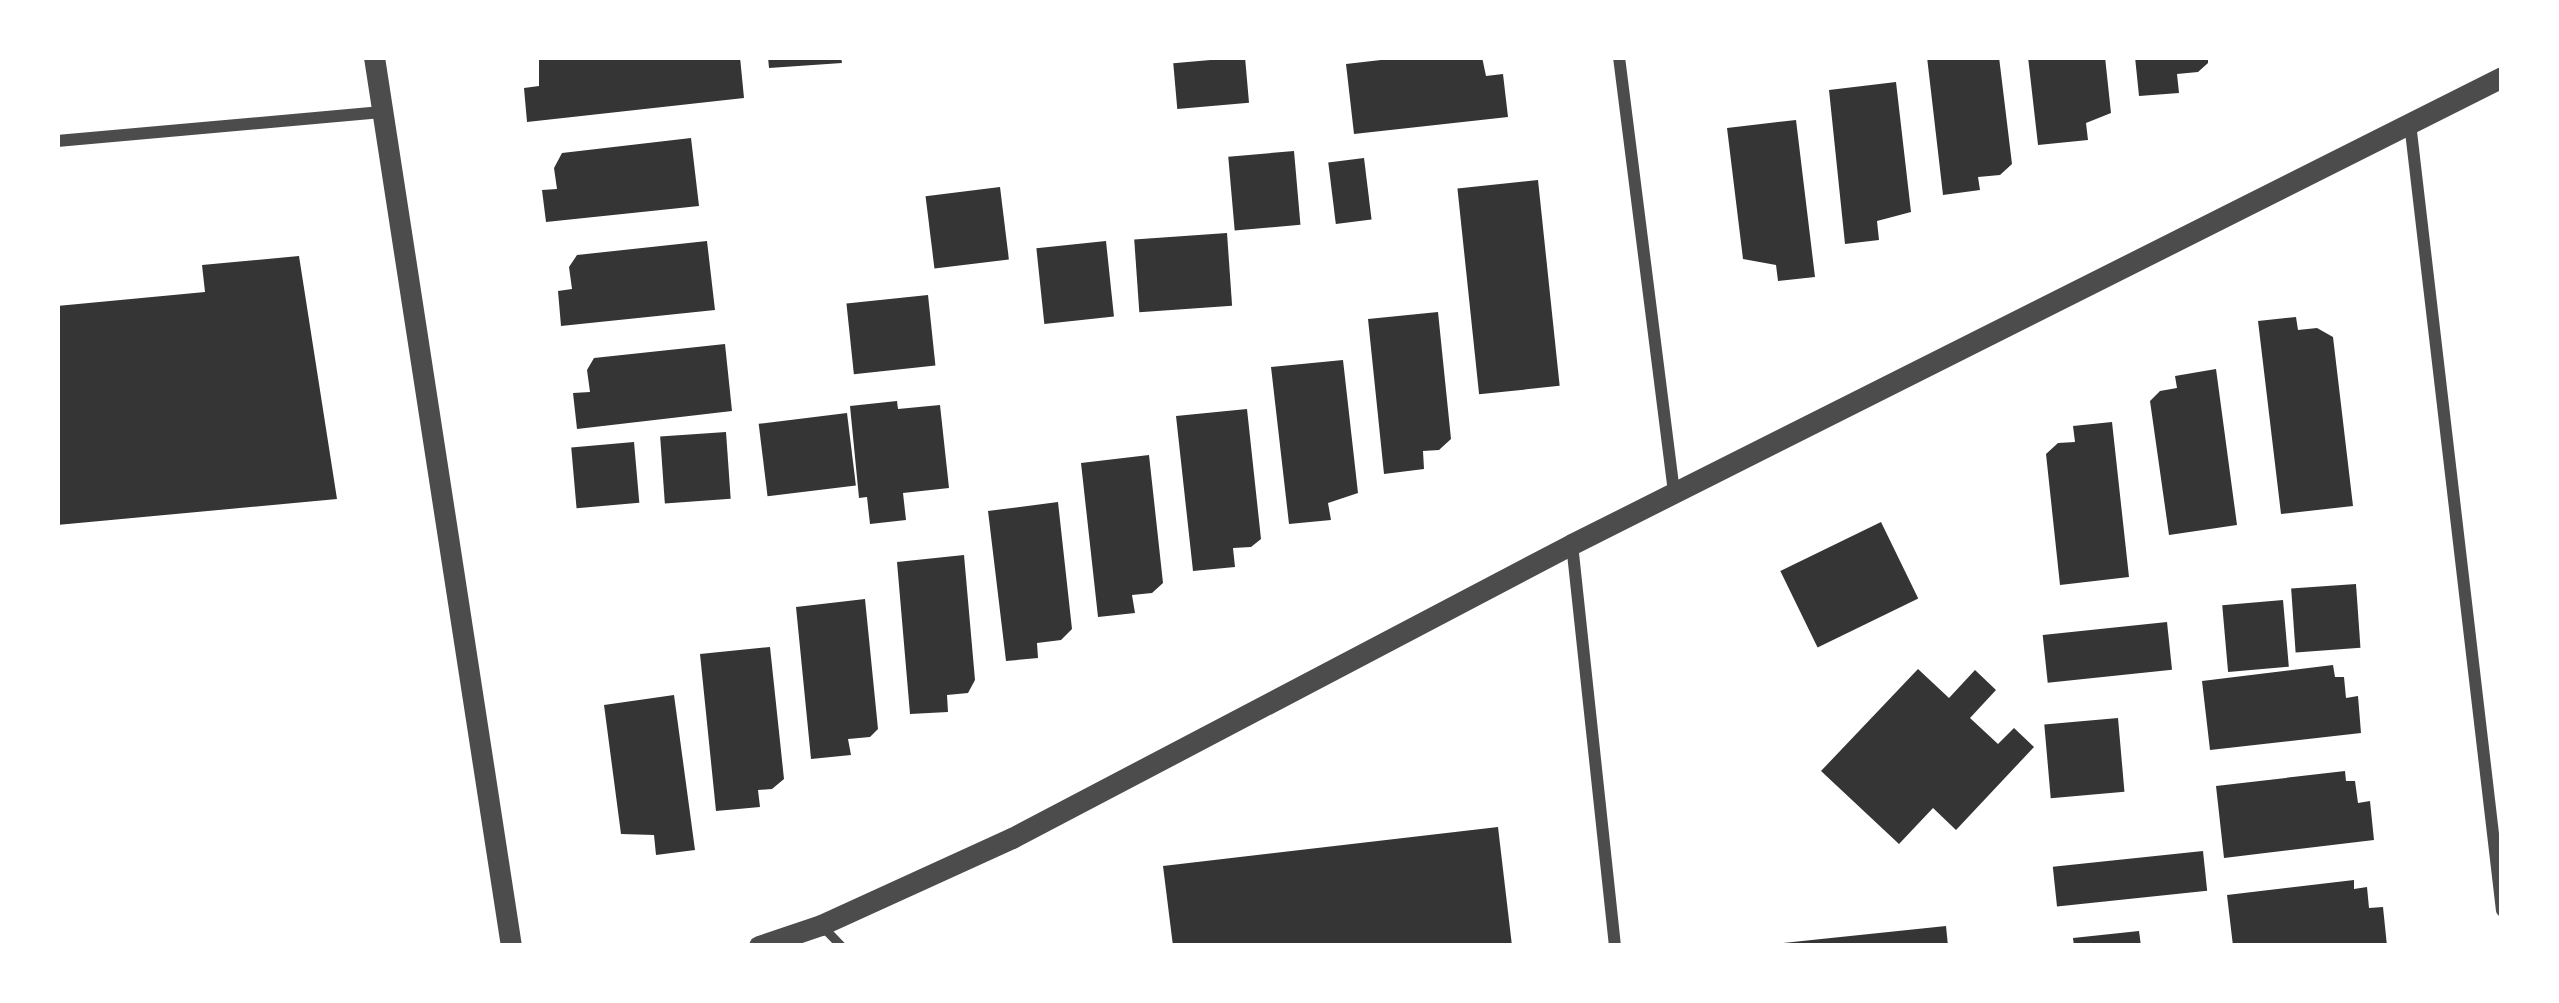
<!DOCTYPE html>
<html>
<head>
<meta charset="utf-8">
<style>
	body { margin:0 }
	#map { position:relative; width:2559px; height:1003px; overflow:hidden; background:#fff; font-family:Raleway,sans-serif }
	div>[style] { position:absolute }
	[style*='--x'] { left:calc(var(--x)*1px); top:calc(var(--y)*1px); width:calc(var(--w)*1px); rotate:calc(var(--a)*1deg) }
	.building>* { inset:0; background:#353535; transform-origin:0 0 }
	.service>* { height:9px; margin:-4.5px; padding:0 4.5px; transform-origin:4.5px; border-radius:4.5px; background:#4c4c4c }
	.minor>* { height:12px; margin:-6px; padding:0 6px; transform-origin:6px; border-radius:6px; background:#4c4c4c }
	.tertiary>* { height:21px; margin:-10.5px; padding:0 10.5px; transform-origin:10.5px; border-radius:10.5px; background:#4c4c4c }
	span { translate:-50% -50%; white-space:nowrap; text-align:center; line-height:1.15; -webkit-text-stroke:9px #fff; paint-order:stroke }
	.frame { position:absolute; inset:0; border:60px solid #fff; pointer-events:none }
</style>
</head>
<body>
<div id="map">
	<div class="building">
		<i style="clip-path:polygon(539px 57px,740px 57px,744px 98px,527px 122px,524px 88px,539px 86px)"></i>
		<i style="clip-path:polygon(768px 57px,841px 57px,842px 63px,769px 68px)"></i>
		<i style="left:1245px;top:57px;width:46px;height:72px;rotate:85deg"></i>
		<i style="clip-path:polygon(1407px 57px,1482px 57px,1486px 76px,1503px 74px,1508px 117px,1354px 134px,1346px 64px)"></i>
		<i style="clip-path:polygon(1927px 57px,1999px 57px,2012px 164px,2000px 175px,1978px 177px,1980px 190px,1943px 195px)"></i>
		<i style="clip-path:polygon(2028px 57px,2105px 57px,2111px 113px,2086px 123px,2088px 140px,2038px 145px)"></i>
		<i style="clip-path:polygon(2135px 57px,2208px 57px,2208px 63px,2198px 72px,2177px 74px,2179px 93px,2139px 96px)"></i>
		<i style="clip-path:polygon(1896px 82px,1911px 212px,1877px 221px,1879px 240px,1845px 244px,1829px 90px)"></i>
		<i style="clip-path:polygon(1796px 120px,1815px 277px,1778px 281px,1776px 265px,1743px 259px,1727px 128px)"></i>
		<i style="clip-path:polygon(691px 138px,699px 206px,546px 222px,542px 190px,557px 189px,554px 168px,562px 153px)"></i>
		<i style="left:1294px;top:151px;width:74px;height:66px;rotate:85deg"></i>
		<i style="left:1364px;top:158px;width:62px;height:36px;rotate:83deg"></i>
		<i style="left:1538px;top:180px;width:207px;height:81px;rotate:84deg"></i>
		<i style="left:1000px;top:187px;width:73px;height:75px;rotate:83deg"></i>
		<i style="left:1227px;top:233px;width:73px;height:93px;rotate:86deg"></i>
		<i style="clip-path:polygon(707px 241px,715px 310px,561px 326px,558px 291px,572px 289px,569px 267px,577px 255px)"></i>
		<i style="left:1106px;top:241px;width:76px;height:70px;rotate:84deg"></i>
		<i style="clip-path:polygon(299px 256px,337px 499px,57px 525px,57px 306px,205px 292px,202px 265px)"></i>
		<i style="left:928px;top:295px;width:71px;height:82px;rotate:84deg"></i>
		<i style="clip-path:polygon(1438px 312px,1451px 439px,1439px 450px,1423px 451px,1424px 469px,1384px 474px,1368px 319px)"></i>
		<i style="clip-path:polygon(2296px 317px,2298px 330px,2317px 328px,2333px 337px,2353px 506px,2281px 514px,2258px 321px)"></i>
		<i style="clip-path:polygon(725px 344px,732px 411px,577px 429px,573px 393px,590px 392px,587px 370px,594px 358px)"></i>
		<i style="clip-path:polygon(1343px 360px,1358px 493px,1328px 503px,1331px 520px,1289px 524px,1271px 367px)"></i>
		<i style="clip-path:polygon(2216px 369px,2237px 525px,2169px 535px,2150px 401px,2160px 391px,2177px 388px,2175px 376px)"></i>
		<i style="clip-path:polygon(897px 401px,898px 409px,940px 405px,949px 488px,903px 493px,906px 520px,870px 524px,867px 497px,859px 498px,850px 406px)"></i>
		<i style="clip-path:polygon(1247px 409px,1261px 539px,1251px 547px,1233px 548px,1235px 567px,1193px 571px,1176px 416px)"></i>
		<i style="left:847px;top:413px;width:73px;height:89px;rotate:83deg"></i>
		<i style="clip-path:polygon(2112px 422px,2129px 577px,2060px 585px,2046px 454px,2058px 443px,2075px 442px,2073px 426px)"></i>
		<i style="left:726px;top:432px;width:67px;height:66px;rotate:86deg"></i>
		<i style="left:634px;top:442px;width:61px;height:63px;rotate:85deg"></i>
		<i style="clip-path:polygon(1149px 455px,1163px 583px,1152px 593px,1132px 595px,1135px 613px,1098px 617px,1081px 463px)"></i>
		<i style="clip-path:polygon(1058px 502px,1072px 629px,1061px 640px,1037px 643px,1038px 658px,1006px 661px,988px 511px)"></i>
		<i style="left:1881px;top:522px;width:85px;height:112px;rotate:64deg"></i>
		<i style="clip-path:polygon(964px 555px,975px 680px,968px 693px,947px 695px,948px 712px,910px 714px,897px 562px)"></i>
		<i style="left:2356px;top:584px;width:64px;height:65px;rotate:86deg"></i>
		<i style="clip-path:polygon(865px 599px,878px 729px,870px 737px,848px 739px,851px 755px,811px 759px,796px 607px)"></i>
		<i style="left:2283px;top:600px;width:67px;height:61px;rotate:85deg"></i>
		<i style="left:2167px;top:622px;width:48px;height:125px;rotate:84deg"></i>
		<i style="clip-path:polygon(770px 647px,784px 779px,772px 789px,758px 790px,760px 807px,716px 811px,700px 654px)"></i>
		<i style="clip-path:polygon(2333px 665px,2335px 677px,2344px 677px,2346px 698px,2358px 696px,2361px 733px,2210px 750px,2202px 681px)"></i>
		<i style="clip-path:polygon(1918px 669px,1949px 698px,1975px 670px,1996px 690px,1970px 718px,1998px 744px,2014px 728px,2034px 747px,1956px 830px,1933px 808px,1899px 844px,1821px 771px)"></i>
		<i style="clip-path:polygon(674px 695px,695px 850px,656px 855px,654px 835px,621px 834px,604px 705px)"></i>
		<i style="left:2118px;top:718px;width:74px;height:74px;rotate:85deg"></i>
		<i style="clip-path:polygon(2345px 771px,2346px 781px,2355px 781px,2358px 803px,2370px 801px,2374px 840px,2224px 858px,2216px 786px)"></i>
		<i style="clip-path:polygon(1498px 827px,1512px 946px,1173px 946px,1163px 866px)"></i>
		<i style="left:2203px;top:851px;width:40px;height:151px;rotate:84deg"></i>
		<i style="clip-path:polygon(2354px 880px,2354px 889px,2367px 887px,2369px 908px,2383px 907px,2387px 946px,2233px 946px,2227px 895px)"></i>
		<i style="clip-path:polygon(1946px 926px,1948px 946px,1783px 946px,1783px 943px)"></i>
		<i style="clip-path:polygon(2139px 931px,2141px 946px,2074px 946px,2073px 938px)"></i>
	</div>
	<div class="service">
		<i style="--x:821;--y:925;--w:29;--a:46"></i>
	</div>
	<div class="minor">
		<i style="--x:1619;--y:57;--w:439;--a:82.8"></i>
		<i style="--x:2410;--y:123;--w:793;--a:83.34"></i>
		<i style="--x:57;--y:141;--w:326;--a:-5.1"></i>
		<i style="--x:1572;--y:544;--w:404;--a:83.9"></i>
	</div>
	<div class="tertiary">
		<i style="--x:374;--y:57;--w:899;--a:81.24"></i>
		<i style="--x:759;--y:946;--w:65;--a:-18.7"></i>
		<i style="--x:821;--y:925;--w:210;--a:-24.5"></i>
		<i style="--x:1012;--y:838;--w:632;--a:-27.7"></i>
		<i style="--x:1572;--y:544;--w:1041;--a:-26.66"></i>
	</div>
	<div class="frame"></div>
</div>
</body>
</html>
